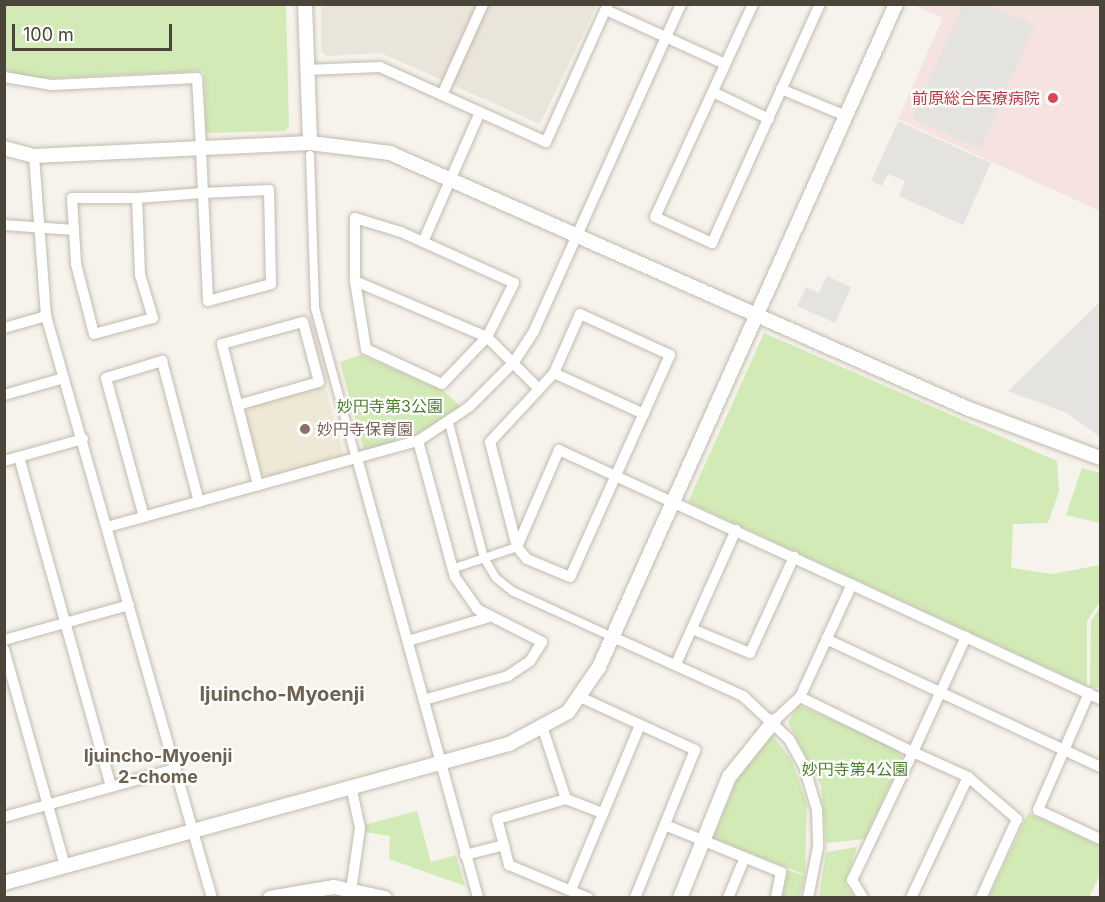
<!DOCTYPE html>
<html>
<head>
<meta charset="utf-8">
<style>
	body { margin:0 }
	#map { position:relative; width:1105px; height:902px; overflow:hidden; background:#f6f3ec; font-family:Inter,"Noto Sans JP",sans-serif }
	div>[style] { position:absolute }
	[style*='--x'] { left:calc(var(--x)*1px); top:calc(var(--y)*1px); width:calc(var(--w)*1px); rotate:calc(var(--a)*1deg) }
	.residential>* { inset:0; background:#eae5da }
	.education>* { inset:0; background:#efe8d6 }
	.medical>* { inset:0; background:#f6e3e0 }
	.green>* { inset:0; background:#d2eab5 }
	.parking>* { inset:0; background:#e5e3e0 }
	.roads { filter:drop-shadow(0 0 2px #c2bbae) drop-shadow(0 0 2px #c2bbae) }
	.pedestrian>* { height:8px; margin:-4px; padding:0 4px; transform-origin:4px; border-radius:4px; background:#fff }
	.minor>* { height:10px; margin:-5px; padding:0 5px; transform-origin:5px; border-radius:5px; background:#fff }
	.tertiary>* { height:14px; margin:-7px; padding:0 7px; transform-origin:7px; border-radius:7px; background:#fff }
	.dots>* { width:16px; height:16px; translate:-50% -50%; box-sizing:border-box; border:3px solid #fff; border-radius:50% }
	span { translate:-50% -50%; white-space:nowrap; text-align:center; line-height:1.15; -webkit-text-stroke:4.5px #fff; paint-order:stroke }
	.health-label { font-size:16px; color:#be3a42 }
	.right { translate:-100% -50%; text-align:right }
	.park-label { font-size:16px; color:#4a7f2a }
	.education-label { font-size:16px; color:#785e54 }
	.left { translate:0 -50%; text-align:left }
	.neighbourhood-label { font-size:18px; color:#6e6250; font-weight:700 }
	.quarter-label { font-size:20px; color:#6e6250; font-weight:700 }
	.frame { position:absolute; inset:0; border:6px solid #4b4439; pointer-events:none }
	.scale { position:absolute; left:12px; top:24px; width:160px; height:27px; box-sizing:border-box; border:3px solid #4b4439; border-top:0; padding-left:8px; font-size:18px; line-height:21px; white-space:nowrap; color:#4b4439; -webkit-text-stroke:4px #fff; paint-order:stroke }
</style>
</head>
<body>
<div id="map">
	<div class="residential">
		<i style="clip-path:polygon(321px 4px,597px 5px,540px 124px,381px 53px,326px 56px,321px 52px)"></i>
	</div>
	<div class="education">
		<i style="clip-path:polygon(325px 386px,344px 456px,269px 477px,262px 473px,245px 415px,250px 406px)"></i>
	</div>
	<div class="medical">
		<i style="clip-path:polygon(913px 5px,1100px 6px,1100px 211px,898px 119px,943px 18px)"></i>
	</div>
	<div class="green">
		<i style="clip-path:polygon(4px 5px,286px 5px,289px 126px,285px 131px,206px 133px,204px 71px,34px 79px,14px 74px,5px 70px)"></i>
		<i style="clip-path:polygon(764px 333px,1057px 461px,1059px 491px,1048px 523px,1013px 524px,1011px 568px,1052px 574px,1100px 565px,1100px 602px,1087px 621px,1087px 686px,688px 502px)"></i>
		<i style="clip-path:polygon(361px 355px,444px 391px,461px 407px,430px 429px,364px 451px,340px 362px)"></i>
		<i style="clip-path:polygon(1082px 468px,1100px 473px,1100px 523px,1066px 515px)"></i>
		<i style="clip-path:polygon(1100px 607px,1100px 688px,1090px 687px,1091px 621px)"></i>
		<i style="clip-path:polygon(798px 705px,899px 749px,902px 758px,865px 839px,826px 843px,821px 785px,788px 723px)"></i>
		<i style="clip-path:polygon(772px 735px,792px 760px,807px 804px,805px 875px,713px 838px,737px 779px)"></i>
		<i style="clip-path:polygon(417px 811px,431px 862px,456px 855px,465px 886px,389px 859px,390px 836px,365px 832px,364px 825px)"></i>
		<i style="clip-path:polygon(1028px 813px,1100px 846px,1100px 875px,1089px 897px,989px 897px)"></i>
		<i style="clip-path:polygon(857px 847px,845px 883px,854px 897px,819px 897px,826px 852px)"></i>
		<i style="clip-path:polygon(788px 870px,805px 876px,800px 897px,782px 897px)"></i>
	</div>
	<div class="parking">
		<i style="clip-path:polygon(963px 5px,988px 5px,1035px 25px,980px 149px,912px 118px)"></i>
		<i style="clip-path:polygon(898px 121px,991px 163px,963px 225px,899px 196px,905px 181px,888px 174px,882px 186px,871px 181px)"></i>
		<i style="clip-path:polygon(827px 276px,851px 287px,835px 323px,797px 306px,806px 287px,819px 293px)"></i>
		<i style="clip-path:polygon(1100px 302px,1100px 437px,1067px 413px,1008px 391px)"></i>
	</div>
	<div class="roads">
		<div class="pedestrian">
			<i style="--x:310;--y:155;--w:153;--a:88.1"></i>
			<i style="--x:315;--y:308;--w:156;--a:74.8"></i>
			<i style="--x:449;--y:423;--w:139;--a:75.5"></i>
			<i style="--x:484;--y:558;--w:23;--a:59"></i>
			<i style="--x:496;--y:578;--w:21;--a:39"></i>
			<i style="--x:512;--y:591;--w:103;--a:24.6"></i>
			<i style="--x:452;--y:569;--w:69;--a:-18.7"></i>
		</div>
		<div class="minor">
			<i style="--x:753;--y:4;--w:234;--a:114.7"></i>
			<i style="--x:655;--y:217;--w:63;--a:24.5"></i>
			<i style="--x:712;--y:243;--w:262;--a:-65.7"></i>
			<i style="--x:606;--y:10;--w:131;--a:24.4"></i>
			<i style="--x:306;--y:70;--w:74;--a:-2.3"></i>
			<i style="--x:380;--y:67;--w:182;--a:24.3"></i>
			<i style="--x:546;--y:142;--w:151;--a:-65.8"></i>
			<i style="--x:4;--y:77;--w:49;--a:9.5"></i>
			<i style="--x:52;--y:85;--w:145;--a:-2.8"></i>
			<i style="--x:197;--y:78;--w:70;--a:86.7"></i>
			<i style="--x:201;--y:148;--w:45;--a:87.5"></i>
			<i style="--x:203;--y:193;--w:108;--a:87.3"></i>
			<i style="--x:208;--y:301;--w:65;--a:-15.1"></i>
			<i style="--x:271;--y:284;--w:94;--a:-91.2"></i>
			<i style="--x:269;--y:190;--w:66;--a:177.4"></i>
			<i style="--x:203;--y:193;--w:66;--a:175.7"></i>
			<i style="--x:137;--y:198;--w:65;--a:180"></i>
			<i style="--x:72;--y:198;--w:66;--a:86.5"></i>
			<i style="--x:76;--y:264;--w:72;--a:75.6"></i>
			<i style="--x:94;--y:334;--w:61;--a:-15.2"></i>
			<i style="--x:153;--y:318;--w:45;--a:-106.8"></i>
			<i style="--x:140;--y:275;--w:77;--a:-92.2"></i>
			<i style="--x:781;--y:89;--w:70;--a:22.6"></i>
			<i style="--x:715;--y:93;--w:60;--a:25.7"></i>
			<i style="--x:442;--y:95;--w:100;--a:-65.7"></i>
			<i style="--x:34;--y:156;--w:160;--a:85.7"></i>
			<i style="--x:46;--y:316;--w:605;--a:74.08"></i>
			<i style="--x:355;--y:218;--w:48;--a:16.9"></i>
			<i style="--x:401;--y:232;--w:124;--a:24.3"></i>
			<i style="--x:514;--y:283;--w:60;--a:116.6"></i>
			<i style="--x:487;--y:337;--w:65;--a:133.8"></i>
			<i style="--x:442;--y:384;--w:84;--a:-155.3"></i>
			<i style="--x:366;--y:349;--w:69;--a:-99.2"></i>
			<i style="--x:355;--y:281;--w:63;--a:-90"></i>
			<i style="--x:4;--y:225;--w:70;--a:4.1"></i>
			<i style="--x:423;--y:242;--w:142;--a:-66.3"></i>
			<i style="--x:355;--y:281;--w:143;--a:23"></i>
			<i style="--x:487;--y:337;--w:72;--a:45"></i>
			<i style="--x:580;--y:314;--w:99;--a:24.5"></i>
			<i style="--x:670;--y:355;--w:243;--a:114.2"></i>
			<i style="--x:570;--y:577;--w:47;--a:-157.3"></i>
			<i style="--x:527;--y:559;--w:16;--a:-130"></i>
			<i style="--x:517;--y:547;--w:108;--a:-104.4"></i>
			<i style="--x:490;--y:442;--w:94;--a:-47.2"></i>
			<i style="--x:554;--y:373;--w:64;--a:-66.2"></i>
			<i style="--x:4;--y:328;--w:44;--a:-15.9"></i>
			<i style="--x:554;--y:373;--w:99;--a:24.5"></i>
			<i style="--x:4;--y:395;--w:62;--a:-15.8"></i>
			<i style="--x:238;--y:405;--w:84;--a:-15.9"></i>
			<i style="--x:319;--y:382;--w:62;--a:-104.9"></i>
			<i style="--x:303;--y:322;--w:84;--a:164.8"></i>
			<i style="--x:222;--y:344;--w:146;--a:75.7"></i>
			<i style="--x:418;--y:441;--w:141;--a:74.8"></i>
			<i style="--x:455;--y:577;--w:39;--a:55"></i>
			<i style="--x:477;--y:609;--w:73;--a:26.9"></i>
			<i style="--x:542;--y:642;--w:22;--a:122"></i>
			<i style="--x:530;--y:661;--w:27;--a:146"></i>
			<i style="--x:508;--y:676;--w:87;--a:164.1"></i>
			<i style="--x:19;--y:457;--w:342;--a:74.4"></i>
			<i style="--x:357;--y:458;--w:456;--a:74.6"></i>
			<i style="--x:4;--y:461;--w:82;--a:-15.6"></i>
			<i style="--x:144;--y:517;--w:144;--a:-105.3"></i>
			<i style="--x:106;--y:378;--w:59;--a:-16.9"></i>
			<i style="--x:162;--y:361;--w:146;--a:75.3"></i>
			<i style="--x:107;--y:527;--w:323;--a:-15.5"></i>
			<i style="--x:418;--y:441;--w:61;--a:-33.7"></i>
			<i style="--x:469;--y:407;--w:64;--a:-45"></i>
			<i style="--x:514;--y:362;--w:37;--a:-57"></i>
			<i style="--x:534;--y:331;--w:359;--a:-65.8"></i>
			<i style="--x:517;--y:547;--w:106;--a:-66.6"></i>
			<i style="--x:559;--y:450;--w:596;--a:24.71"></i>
			<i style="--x:692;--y:629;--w:63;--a:22.5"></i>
			<i style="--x:750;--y:653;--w:106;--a:-65.4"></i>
			<i style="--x:613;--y:637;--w:143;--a:24.4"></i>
			<i style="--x:743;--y:696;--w:63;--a:43.1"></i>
			<i style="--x:789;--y:739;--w:31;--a:61"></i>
			<i style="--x:804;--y:766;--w:46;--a:73.5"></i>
			<i style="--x:817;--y:810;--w:37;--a:88"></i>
			<i style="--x:818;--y:847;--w:52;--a:101.1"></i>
			<i style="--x:826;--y:639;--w:302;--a:25"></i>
			<i style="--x:4;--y:640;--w:130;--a:-15.6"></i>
			<i style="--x:408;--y:641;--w:84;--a:-16.5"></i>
			<i style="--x:4;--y:649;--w:225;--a:74.3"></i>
			<i style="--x:676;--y:664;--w:147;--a:-65.9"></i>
			<i style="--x:1089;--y:693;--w:128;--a:113.6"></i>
			<i style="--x:1038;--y:810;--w:68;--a:25.1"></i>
			<i style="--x:580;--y:697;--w:127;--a:24.7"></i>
			<i style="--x:695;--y:750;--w:160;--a:112.1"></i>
			<i style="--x:800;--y:697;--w:126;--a:26"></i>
			<i style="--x:913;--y:752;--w:127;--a:-65.3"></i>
			<i style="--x:774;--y:721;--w:35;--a:-43"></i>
			<i style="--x:800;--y:697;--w:124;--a:-65.3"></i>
			<i style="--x:543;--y:729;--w:74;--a:71.8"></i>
			<i style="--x:566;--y:799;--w:72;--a:163.8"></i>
			<i style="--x:497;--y:819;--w:27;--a:75"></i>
			<i style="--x:504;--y:845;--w:21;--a:76"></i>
			<i style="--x:509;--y:865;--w:86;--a:22.7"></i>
			<i style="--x:566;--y:799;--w:40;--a:21"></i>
			<i style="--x:4;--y:817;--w:178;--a:-15.7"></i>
			<i style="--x:665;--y:825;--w:125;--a:22.1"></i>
			<i style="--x:781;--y:872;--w:26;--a:101"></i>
			<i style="--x:465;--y:855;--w:40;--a:-14.4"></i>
			<i style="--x:571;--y:890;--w:179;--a:-67.3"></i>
			<i style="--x:350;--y:898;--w:71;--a:-81.9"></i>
			<i style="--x:360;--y:828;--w:43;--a:-102.1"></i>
			<i style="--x:728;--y:898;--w:44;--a:-67.5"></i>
			<i style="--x:863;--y:898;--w:21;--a:-121"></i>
			<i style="--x:852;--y:880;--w:142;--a:-64.5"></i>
			<i style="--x:913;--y:752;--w:60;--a:24.4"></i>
			<i style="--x:968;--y:777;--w:65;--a:40.6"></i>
			<i style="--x:1017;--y:819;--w:87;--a:114.5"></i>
			<i style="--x:911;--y:898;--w:134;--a:-64.8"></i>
		</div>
		<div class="tertiary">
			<i style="--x:305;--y:4;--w:139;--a:87.9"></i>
			<i style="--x:4;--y:148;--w:31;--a:15"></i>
			<i style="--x:34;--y:156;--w:276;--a:-2.7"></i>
			<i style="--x:310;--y:143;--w:81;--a:7.1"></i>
			<i style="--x:390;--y:153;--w:633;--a:23.85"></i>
			<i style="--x:969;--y:409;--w:140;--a:20.5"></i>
			<i style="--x:4;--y:883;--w:524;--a:-15.39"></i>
			<i style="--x:509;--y:744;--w:67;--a:-28.5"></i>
			<i style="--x:568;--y:712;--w:55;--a:-55.4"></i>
			<i style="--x:599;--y:667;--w:726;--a:-65.87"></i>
			<i style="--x:270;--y:898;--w:65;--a:-9.8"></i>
			<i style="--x:334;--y:887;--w:52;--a:12.2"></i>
			<i style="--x:680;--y:898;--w:131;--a:-68"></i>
			<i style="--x:729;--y:777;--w:72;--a:-51.2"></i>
		</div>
	</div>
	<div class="dots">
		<i style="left:1053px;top:98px;background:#e0444e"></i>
		<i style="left:305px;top:429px;background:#8d6e63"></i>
	</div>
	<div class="health-label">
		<span class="right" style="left:1040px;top:98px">前原総合医療病院</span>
	</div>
	<div class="park-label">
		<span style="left:390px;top:406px">妙円寺第3公園</span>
		<span style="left:855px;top:769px">妙円寺第4公園</span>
	</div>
	<div class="education-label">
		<span class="left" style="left:317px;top:429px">妙円寺保育園</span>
	</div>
	<div class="neighbourhood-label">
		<span style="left:158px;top:767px">Ijuincho-Myoenji<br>2-chome</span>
	</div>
	<div class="quarter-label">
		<span style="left:282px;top:694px">Ijuincho-Myoenji</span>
	</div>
	<div class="frame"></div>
	<div class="scale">100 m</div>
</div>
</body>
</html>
